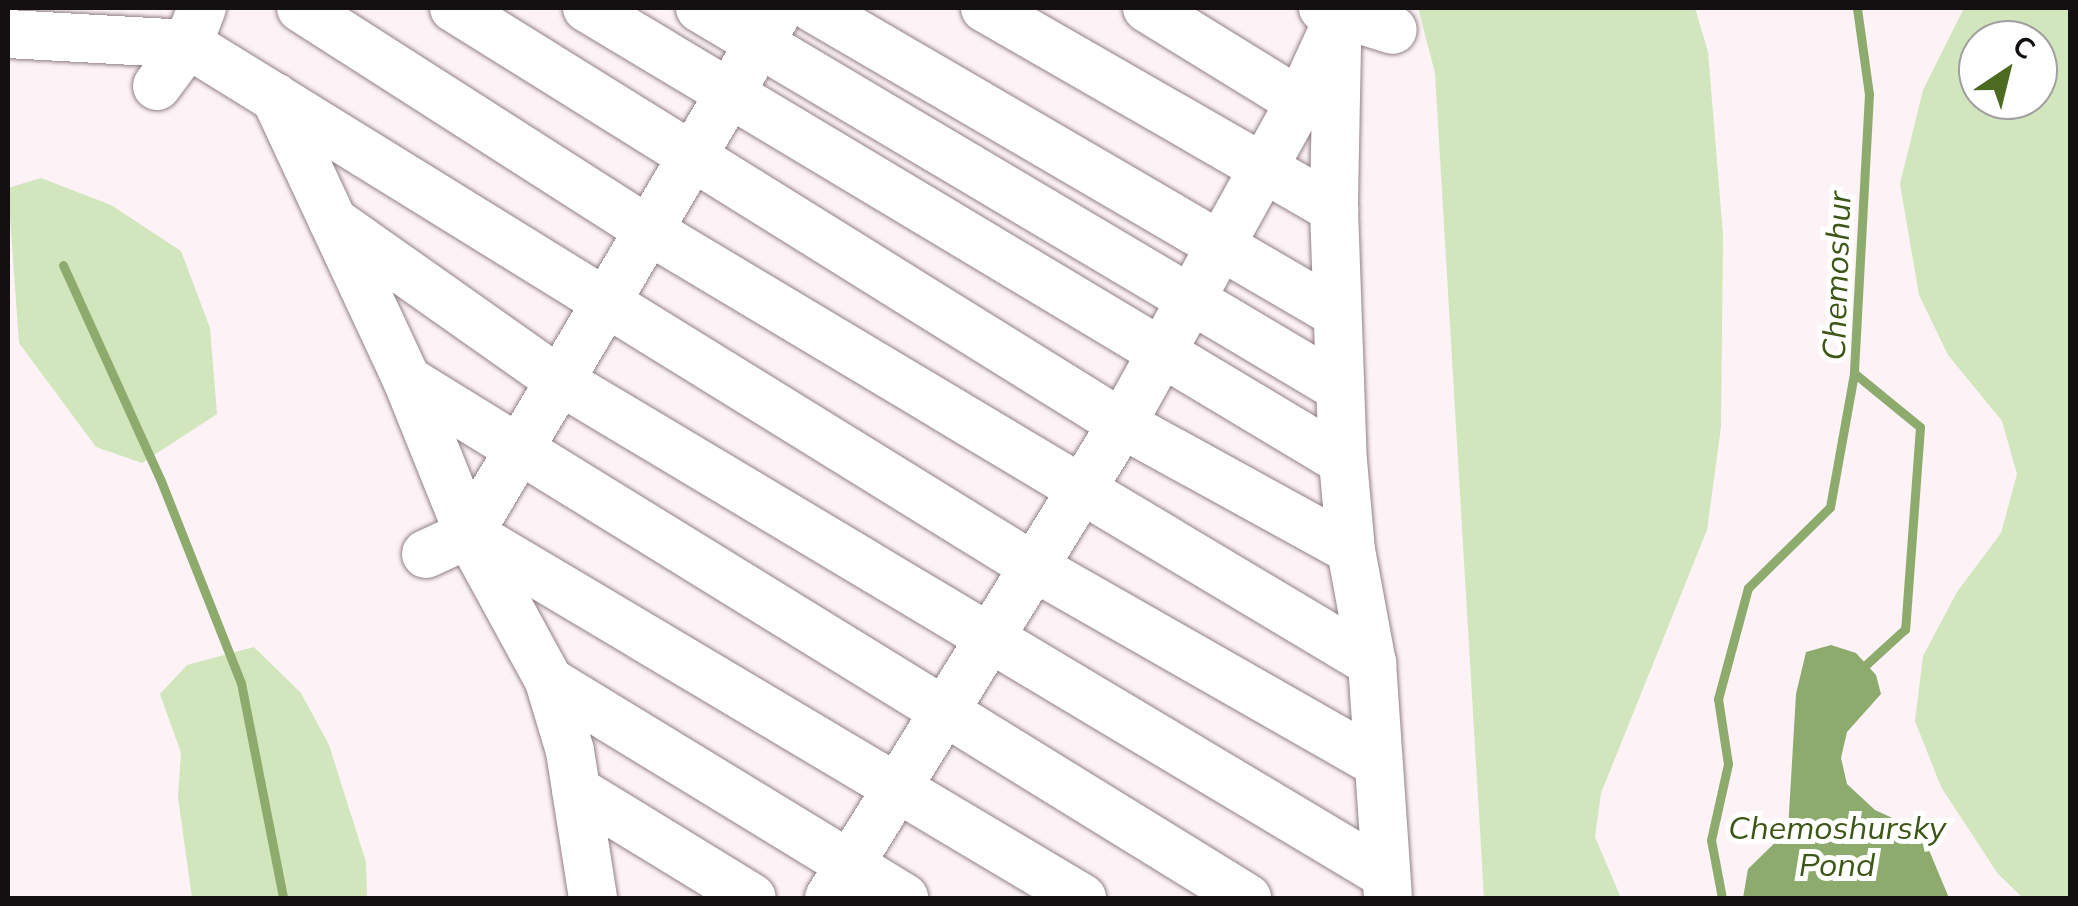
<!DOCTYPE html>
<html>
<head>
<meta charset="utf-8">
<style>
	body { margin:0 }
	#map { position:relative; width:2078px; height:906px; overflow:hidden; background:#fdf2f6; font-family:Mulish,sans-serif }
	div>[style] { position:absolute }
	[style*='--x'] { left:calc(var(--x)*1px); top:calc(var(--y)*1px); width:calc(var(--w)*1px); rotate:calc(var(--a)*1deg) }
	.green>* { inset:0; background:#d1e6bc }
	.water>* { inset:0; background:#8eab6e }
	.stream>* { height:9px; margin:-4.5px; padding:0 4.5px; transform-origin:4.5px; border-radius:4.5px; background:#8eab6e }
	.roads { filter:drop-shadow(0 0 2px #918186) drop-shadow(0 0 2px #918186) }
	.minor>* { height:48px; margin:-24px; padding:0 24px; transform-origin:24px; border-radius:24px; background:#fff }
	span { translate:-50% -50%; white-space:nowrap; text-align:center; line-height:1.15; -webkit-text-stroke:10px #fff; paint-order:stroke }
	.water-label { font-size:32px; color:#3c5716; font-style:italic }
	.frame { position:absolute; inset:0; border:10px solid #140f11; pointer-events:none }
	.north { position:absolute; left:1958px; top:20px; width:100px; height:100px; box-sizing:border-box; background:#fff; border:2px solid #a19fa0; border-radius:50%; rotate:35deg; font-size:28px; font-weight:700; line-height:40px; text-align:center; color:#140f11 }
	.north::after { content:''; display:block; margin:auto; width:35px; height:45px; background:#4c6b20; clip-path:polygon(50% 0,100% 100%,50% 72%,0 100%) }
</style>
</head>
<body>
<div id="map">
	<div class="green">
		<i style="clip-path:polygon(1418px 8px,1695px 8px,1708px 52px,1723px 235px,1721px 427px,1707px 530px,1601px 793px,1595px 837px,1621px 898px,1484px 898px,1435px 73px)"></i>
		<i style="clip-path:polygon(evenodd,1964px 8px,2070px 8px,2070px 898px,2023px 898px,1998px 874px,1941px 787px,1915px 721px,1923px 656px,1957px 592px,2001px 533px,2017px 474px,2002px 421px,1948px 355px,1919px 295px,1900px 184px,1923px 90px,1964px 8px,1978px 40px,2038px 40px,2038px 100px,1978px 100px,1978px 40px)"></i>
		<i style="clip-path:polygon(41px 178px,111px 205px,181px 251px,210px 328px,217px 414px,142px 463px,96px 447px,19px 343px,8px 188px)"></i>
		<i style="clip-path:polygon(254px 647px,301px 693px,329px 745px,366px 862px,367px 898px,192px 898px,178px 797px,181px 753px,160px 694px,187px 665px)"></i>
	</div>
	<div class="water">
		<i style="clip-path:polygon(1831px 645px,1856px 653px,1876px 675px,1881px 694px,1847px 732px,1841px 758px,1847px 784px,1875px 810px,1921px 831px,1949px 898px,1743px 898px,1748px 869px,1788px 830px,1796px 694px,1806px 652px)"></i>
	</div>
	<div class="stream">
		<i style="--x:1857;--y:8;--w:87;--a:82.1"></i>
		<i style="--x:1869;--y:94;--w:279;--a:93.1"></i>
		<i style="--x:1854;--y:373;--w:85;--a:39.3"></i>
		<i style="--x:1920;--y:427;--w:203;--a:94.2"></i>
		<i style="--x:1905;--y:629;--w:62;--a:137.6"></i>
		<i style="--x:63;--y:265;--w:237;--a:65.6"></i>
		<i style="--x:161;--y:481;--w:217;--a:68.4"></i>
		<i style="--x:241;--y:683;--w:219;--a:78.9"></i>
		<i style="--x:1722;--y:898;--w:59;--a:-100.7"></i>
		<i style="--x:1711;--y:840;--w:78;--a:-77.4"></i>
		<i style="--x:1728;--y:764;--w:66;--a:-98.7"></i>
		<i style="--x:1718;--y:699;--w:115;--a:-74.9"></i>
		<i style="--x:1748;--y:588;--w:115;--a:-44.6"></i>
		<i style="--x:1830;--y:507;--w:136;--a:-79.8"></i>
	</div>
	<div class="roads">
		<div class="minor">
			<i style="--x:301;--y:8;--w:412;--a:32.6"></i>
			<i style="--x:648;--y:230;--w:844;--a:30.88"></i>
			<i style="--x:454;--y:8;--w:787;--a:31.91"></i>
			<i style="--x:1122;--y:424;--w:261;--a:28.8"></i>
			<i style="--x:587;--y:8;--w:881;--a:30.93"></i>
			<i style="--x:700;--y:8;--w:744;--a:30.7"></i>
			<i style="--x:813;--y:8;--w:605;--a:30.25"></i>
			<i style="--x:985;--y:8;--w:403;--a:29.9"></i>
			<i style="--x:1147;--y:8;--w:180;--a:31.6"></i>
			<i style="--x:1300;--y:102;--w:31;--a:0"></i>
			<i style="--x:1323;--y:8;--w:73;--a:17.4"></i>
			<i style="--x:8;--y:34;--w:180;--a:3.2"></i>
			<i style="--x:188;--y:44;--w:995;--a:31.72"></i>
			<i style="--x:1034;--y:567;--w:395;--a:29.7"></i>
			<i style="--x:1337;--y:46;--w:163;--a:91.1"></i>
			<i style="--x:1334;--y:209;--w:252;--a:88"></i>
			<i style="--x:1343;--y:461;--w:89;--a:84.9"></i>
			<i style="--x:1351;--y:550;--w:115;--a:79.5"></i>
			<i style="--x:1372;--y:663;--w:233;--a:86.1"></i>
			<i style="--x:157;--y:86;--w:52;--a:-53.6"></i>
			<i style="--x:188;--y:44;--w:39;--a:-69"></i>
			<i style="--x:275;--y:97;--w:312;--a:65"></i>
			<i style="--x:407;--y:380;--w:166;--a:68.1"></i>
			<i style="--x:469;--y:534;--w:167;--a:61.4"></i>
			<i style="--x:549;--y:681;--w:73;--a:73.3"></i>
			<i style="--x:570;--y:751;--w:149;--a:81.1"></i>
			<i style="--x:333;--y:221;--w:278;--a:35.2"></i>
			<i style="--x:560;--y:381;--w:959;--a:30.87"></i>
			<i style="--x:407;--y:380;--w:987;--a:31.66"></i>
			<i style="--x:472;--y:535;--w:710;--a:30.76"></i>
			<i style="--x:426;--y:554;--w:47;--a:-24.9"></i>
			<i style="--x:469;--y:534;--w:611;--a:-59.41"></i>
			<i style="--x:549;--y:681;--w:416;--a:31.4"></i>
			<i style="--x:576;--y:790;--w:206;--a:31.5"></i>
			<i style="--x:829;--y:898;--w:557;--a:-58.28"></i>
			<i style="--x:1122;--y:424;--w:368;--a:-61.1"></i>
			<i style="--x:1300;--y:102;--w:94;--a:-65.4"></i>
		</div>
	</div>
	<div class="water-label">
		<span style="left:1836px;top:276px;rotate:-88deg">Chemoshur</span>
		<span style="left:1837px;top:846px">Chemoshursky<br>Pond</span>
	</div>
	<div class="frame"></div>
	<div class="north">С</div>
</div>
</body>
</html>
